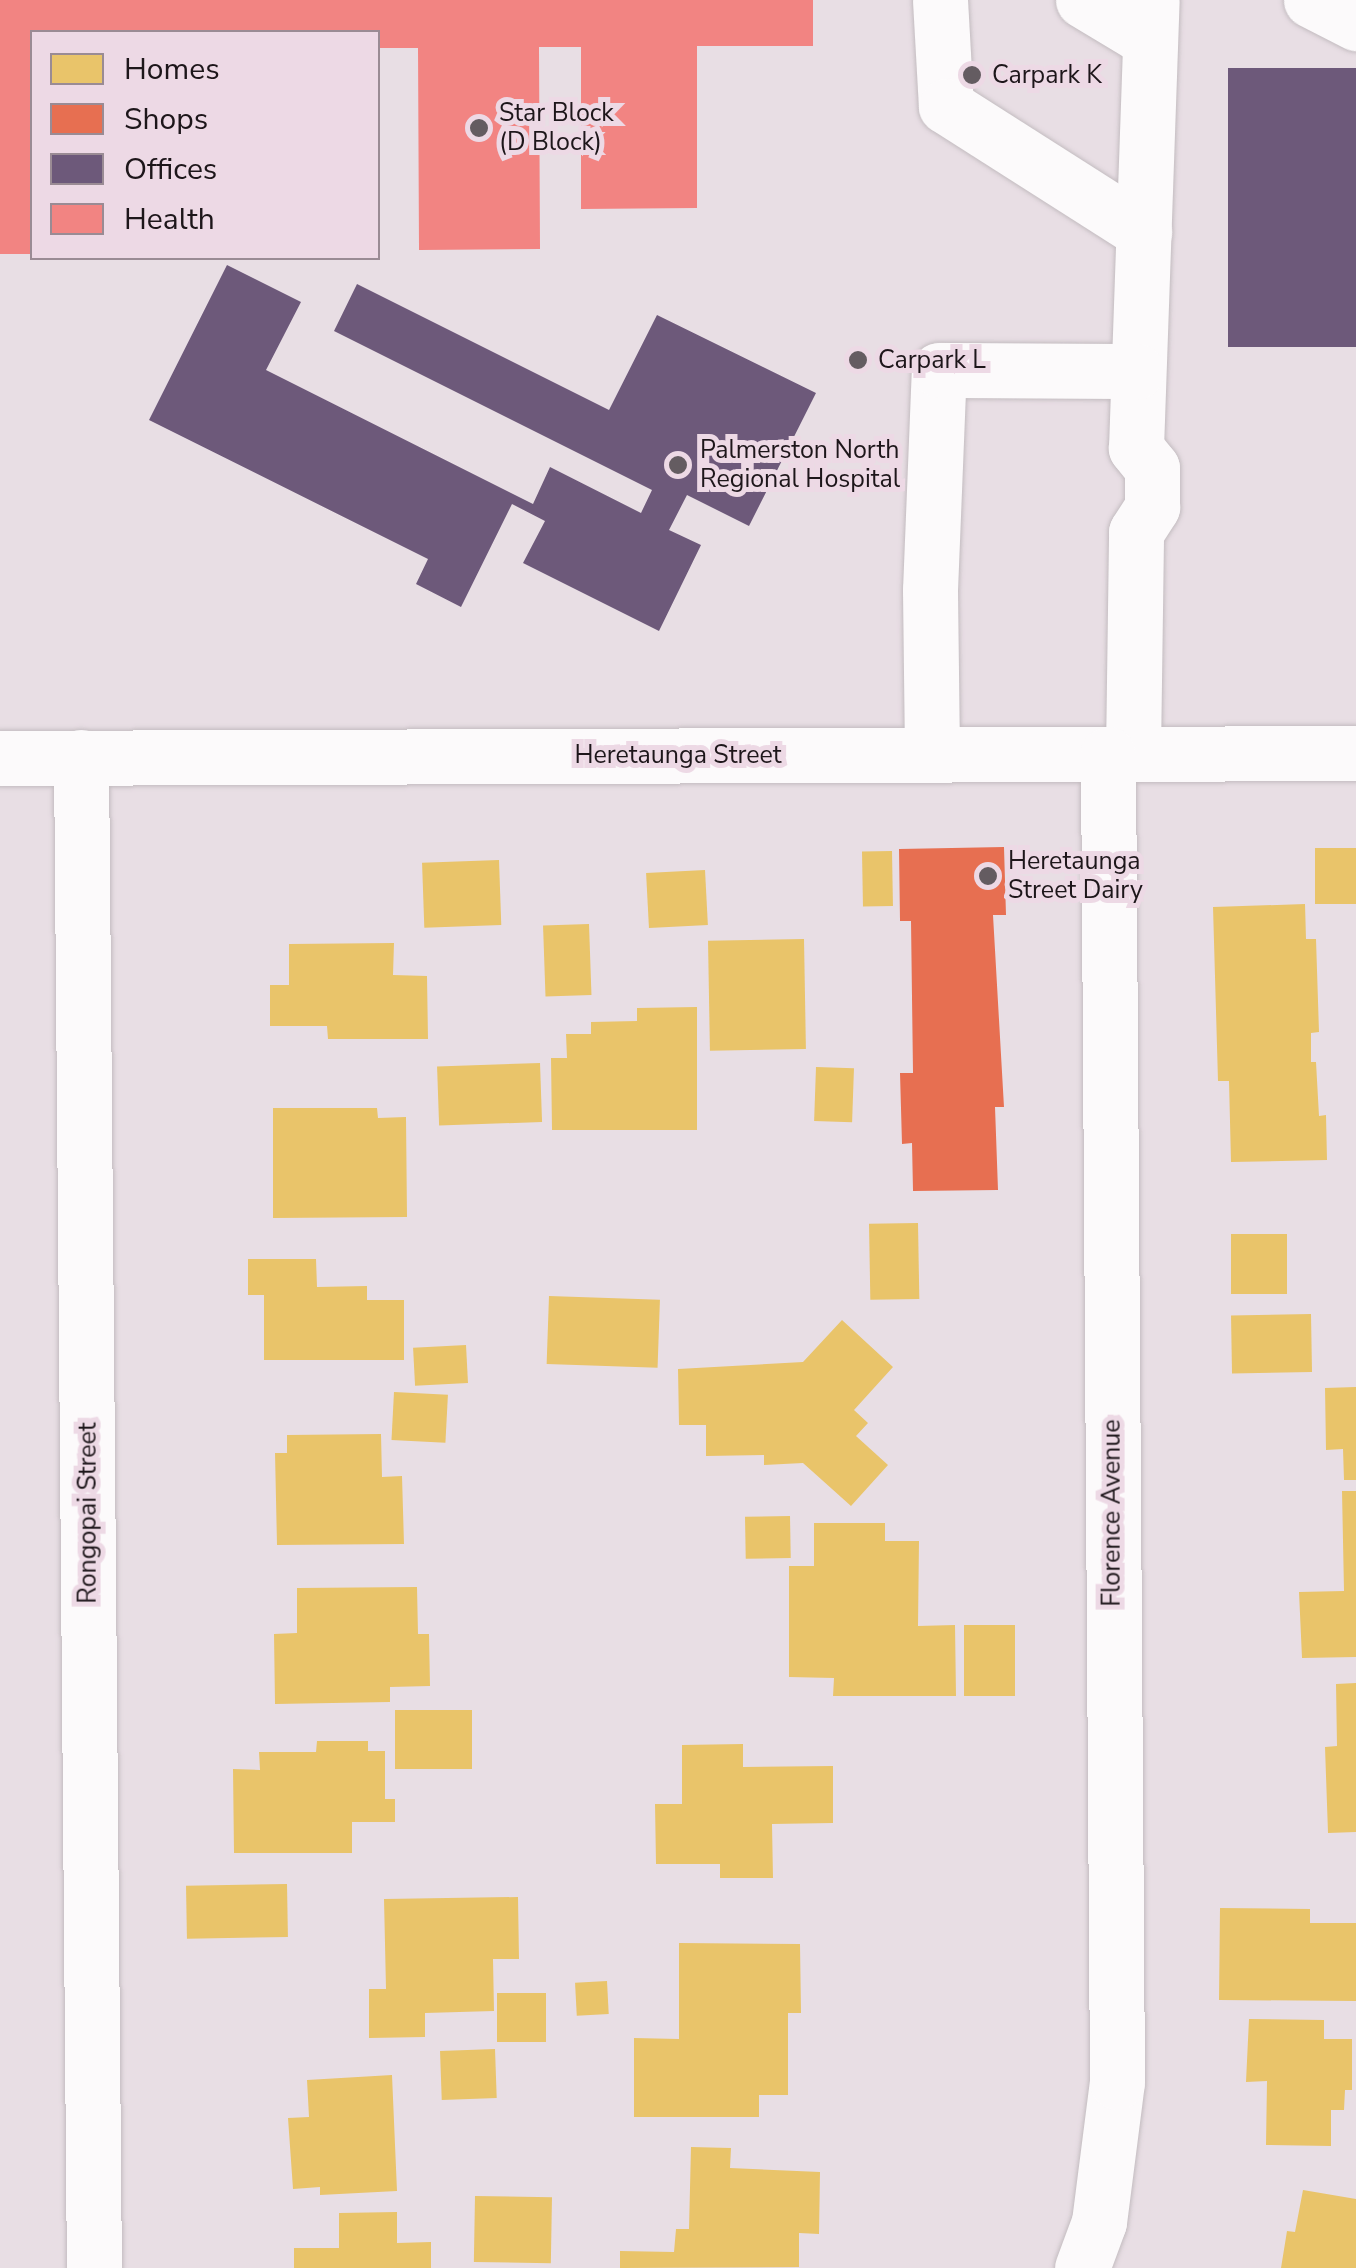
<!DOCTYPE html>
<html>
<head>
<meta charset="utf-8">
<style>
	body { margin:0 }
	#map { position:relative; width:1356px; height:2268px; overflow:hidden; background:#e8dee4; font-family:"Nunito Sans",sans-serif }
	div>[style] { position:absolute }
	[style*='--x'] { left:calc(var(--x)*1px); top:calc(var(--y)*1px); width:calc(var(--w)*1px); rotate:calc(var(--a)*1deg) }
	.homes>* { inset:0; background:#e9c46a; transform-origin:0 0 }
	.shops>* { inset:0; background:#e76f51 }
	.offices>* { inset:0; background:#6d597a; transform-origin:0 0 }
	.health>* { inset:0; background:#f28482 }
	.roads { filter:drop-shadow(0 0 2px #c3bcc0) drop-shadow(0 0 2px #c3bcc0) }
	.minor>* { height:55px; margin:-27.5px; padding:0 27.5px; transform-origin:27.5px; border-radius:27.5px; background:#fcfafb }
	.dots>* { width:28px; height:28px; translate:-50% -50%; box-sizing:border-box; border:5px solid #edd9e5; border-radius:50% }
	span { translate:-50% -50%; white-space:nowrap; text-align:center; line-height:1.15; -webkit-text-stroke:10px #edd9e5; paint-order:stroke }
	.poi-label { font-size:25px; color:#1d161a }
	.left { translate:0 -50%; text-align:left }
	.street-label { font-size:25px; color:#1d161a }
	.legend { position:absolute; left:30px; top:30px; width:350px; height:230px; box-sizing:border-box; background:#edd9e5; border:2px solid #9a8b94; margin:0; padding:12px 18px; list-style:none; font-size:30px; color:#1d161a }
	.legend li { display:flex; align-items:center; gap:20px; height:50px }
	.legend b { width:50px; border:2px solid #9a8b94 }
</style>
</head>
<body>
<div id="map">
	<div class="homes">
		<i style="left:1356px;top:848px;width:56px;height:41px;rotate:90deg"></i>
		<i style="left:892px;top:851px;width:55px;height:30px;rotate:89deg"></i>
		<i style="left:499px;top:860px;width:65px;height:77px;rotate:88deg"></i>
		<i style="left:705px;top:870px;width:55px;height:59px;rotate:87deg"></i>
		<i style="clip-path:polygon(1305px 904px,1306px 939px,1316px 939px,1319px 1032px,1311px 1033px,1311px 1062px,1316px 1062px,1319px 1116px,1326px 1115px,1327px 1160px,1231px 1162px,1229px 1081px,1218px 1081px,1213px 907px)"></i>
		<i style="left:589px;top:924px;width:71px;height:46px;rotate:88deg"></i>
		<i style="left:804px;top:939px;width:110px;height:96px;rotate:89deg"></i>
		<i style="clip-path:polygon(394px 943px,393px 975px,427px 976px,428px 1039px,328px 1039px,327px 1026px,270px 1026px,270px 985px,289px 985px,289px 944px)"></i>
		<i style="clip-path:polygon(697px 1007px,697px 1130px,552px 1130px,551px 1058px,567px 1058px,566px 1034px,591px 1034px,591px 1022px,637px 1021px,637px 1008px)"></i>
		<i style="left:540px;top:1063px;width:59px;height:103px;rotate:88deg"></i>
		<i style="left:816px;top:1067px;width:38px;height:54px;rotate:2deg"></i>
		<i style="clip-path:polygon(273px 1108px,377px 1108px,378px 1118px,406px 1117px,407px 1217px,273px 1218px)"></i>
		<i style="left:918px;top:1223px;width:76px;height:49px;rotate:89deg"></i>
		<i style="left:1287px;top:1234px;width:60px;height:56px;rotate:90deg"></i>
		<i style="clip-path:polygon(248px 1259px,316px 1259px,317px 1287px,367px 1286px,367px 1300px,404px 1300px,404px 1360px,264px 1360px,264px 1295px,248px 1295px)"></i>
		<i style="left:549px;top:1296px;width:111px;height:68px;rotate:2deg"></i>
		<i style="left:1311px;top:1314px;width:58px;height:80px;rotate:89deg"></i>
		<i style="clip-path:polygon(842px 1320px,893px 1367px,854px 1410px,868px 1423px,856px 1436px,888px 1465px,851px 1506px,803px 1463px,764px 1465px,764px 1455px,706px 1456px,706px 1425px,679px 1425px,678px 1369px,803px 1362px)"></i>
		<i style="left:466px;top:1345px;width:38px;height:53px;rotate:87deg"></i>
		<i style="clip-path:polygon(1356px 1387px,1356px 1480px,1344px 1480px,1343px 1449px,1326px 1450px,1325px 1388px)"></i>
		<i style="left:394px;top:1392px;width:54px;height:48px;rotate:3deg"></i>
		<i style="clip-path:polygon(381px 1434px,382px 1477px,402px 1476px,404px 1544px,277px 1545px,275px 1453px,287px 1453px,287px 1435px)"></i>
		<i style="clip-path:polygon(1342px 1491px,1356px 1491px,1356px 1657px,1302px 1658px,1299px 1592px,1344px 1591px)"></i>
		<i style="left:790px;top:1516px;width:42px;height:45px;rotate:89deg"></i>
		<i style="clip-path:polygon(814px 1523px,885px 1523px,885px 1541px,919px 1541px,918px 1626px,955px 1625px,956px 1696px,833px 1696px,834px 1678px,789px 1677px,789px 1566px,814px 1566px)"></i>
		<i style="clip-path:polygon(417px 1587px,418px 1634px,429px 1634px,430px 1686px,390px 1687px,390px 1702px,275px 1704px,274px 1634px,297px 1633px,297px 1588px)"></i>
		<i style="left:964px;top:1625px;width:51px;height:71px"></i>
		<i style="clip-path:polygon(1356px 1683px,1356px 1832px,1328px 1833px,1325px 1747px,1337px 1746px,1336px 1684px)"></i>
		<i style="left:472px;top:1710px;width:59px;height:77px;rotate:90deg"></i>
		<i style="clip-path:polygon(317px 1741px,368px 1741px,368px 1751px,385px 1751px,385px 1799px,395px 1799px,395px 1822px,352px 1822px,352px 1853px,234px 1853px,233px 1769px,260px 1770px,259px 1752px,316px 1752px)"></i>
		<i style="clip-path:polygon(743px 1744px,743px 1767px,833px 1766px,833px 1823px,772px 1824px,773px 1878px,720px 1878px,720px 1864px,656px 1864px,655px 1804px,682px 1804px,682px 1745px)"></i>
		<i style="left:287px;top:1884px;width:53px;height:101px;rotate:89deg"></i>
		<i style="clip-path:polygon(518px 1897px,519px 1959px,493px 1959px,494px 2011px,425px 2013px,425px 2037px,369px 2038px,369px 1989px,386px 1989px,384px 1899px)"></i>
		<i style="clip-path:polygon(1220px 1908px,1310px 1909px,1310px 1923px,1356px 1923px,1356px 2001px,1219px 2000px)"></i>
		<i style="clip-path:polygon(679px 1943px,800px 1944px,801px 2013px,788px 2013px,788px 2095px,759px 2095px,759px 2117px,634px 2117px,634px 2038px,679px 2039px)"></i>
		<i style="left:607px;top:1981px;width:33px;height:32px;rotate:87deg"></i>
		<i style="left:497px;top:1993px;width:49px;height:49px"></i>
		<i style="clip-path:polygon(1249px 2019px,1324px 2020px,1324px 2039px,1352px 2039px,1352px 2090px,1345px 2090px,1344px 2110px,1331px 2110px,1331px 2146px,1266px 2145px,1267px 2081px,1246px 2082px)"></i>
		<i style="left:495px;top:2049px;width:49px;height:55px;rotate:88deg"></i>
		<i style="clip-path:polygon(392px 2075px,397px 2191px,320px 2195px,320px 2187px,293px 2189px,288px 2118px,309px 2117px,307px 2080px)"></i>
		<i style="clip-path:polygon(691px 2147px,731px 2148px,730px 2168px,820px 2172px,819px 2234px,799px 2233px,799px 2267px,620px 2268px,620px 2251px,674px 2252px,676px 2229px,689px 2229px)"></i>
		<i style="clip-path:polygon(1303px 2190px,1356px 2199px,1356px 2268px,1281px 2268px,1287px 2231px,1295px 2232px)"></i>
		<i style="left:475px;top:2196px;width:77px;height:66px;rotate:1deg"></i>
		<i style="clip-path:polygon(397px 2212px,397px 2243px,431px 2242px,431px 2268px,294px 2268px,294px 2248px,339px 2248px,339px 2213px)"></i>
	</div>
	<div class="shops">
		<i style="clip-path:polygon(1004px 847px,1006px 915px,993px 915px,1004px 1107px,995px 1107px,998px 1190px,913px 1191px,912px 1143px,902px 1144px,900px 1073px,913px 1073px,911px 921px,900px 921px,899px 849px)"></i>
	</div>
	<div class="offices">
		<i style="left:1228px;top:68px;width:128px;height:279px"></i>
		<i style="clip-path:polygon(227px 265px,301px 302px,266px 370px,533px 504px,550px 467px,641px 513px,652px 490px,334px 331px,357px 284px,609px 410px,657px 315px,816px 393px,749px 526px,687px 495px,669px 530px,701px 545px,659px 631px,523px 563px,545px 521px,512px 504px,461px 607px,416px 584px,428px 559px,149px 420px)"></i>
	</div>
	<div class="health">
		<i style="clip-path:polygon(0 0,813px 0,813px 46px,697px 46px,697px 208px,581px 209px,581px 47px,539px 47px,540px 249px,419px 250px,418px 48px,378px 48px,378px 32px,32px 32px,32px 254px,0 254px)"></i>
	</div>
	<div class="roads">
		<div class="minor">
			<i style="--x:940;--y:0;--w:106;--a:86.8"></i>
			<i style="--x:946;--y:106;--w:235;--a:32.5"></i>
			<i style="--x:1083;--y:0;--w:76;--a:31"></i>
			<i style="--x:1311;--y:0;--w:51;--a:27.1"></i>
			<i style="--x:1133;--y:753;--w:221;--a:-89.2"></i>
			<i style="--x:1136;--y:532;--w:30;--a:-57"></i>
			<i style="--x:1152;--y:507;--w:39;--a:-90"></i>
			<i style="--x:1152;--y:468;--w:26;--a:-129"></i>
			<i style="--x:1136;--y:448;--w:448;--a:-88"></i>
			<i style="--x:932;--y:754;--w:164;--a:-90.7"></i>
			<i style="--x:930;--y:590;--w:220;--a:-87.7"></i>
			<i style="--x:939;--y:370;--w:198;--a:0.3"></i>
			<i style="--x:81;--y:757;--w:1511;--a:89.51"></i>
			<i style="--x:0;--y:758;--w:1356;--a:-0.21"></i>
			<i style="--x:1082;--y:2268;--w:49;--a:-69.7"></i>
			<i style="--x:1099;--y:2222;--w:141;--a:-82.7"></i>
			<i style="--x:1117;--y:2082;--w:1328;--a:-90.39"></i>
		</div>
	</div>
	<div class="dots">
		<i style="left:972px;top:75px;background:#645c61"></i>
		<i style="left:479px;top:128px;background:#645c61"></i>
		<i style="left:858px;top:360px;background:#645c61"></i>
		<i style="left:678px;top:465px;background:#645c61"></i>
		<i style="left:988px;top:876px;background:#645c61"></i>
	</div>
	<div class="poi-label">
		<span class="left" style="left:992px;top:75px">Carpark K</span>
		<span class="left" style="left:499px;top:128px">Star Block<br>(D Block)</span>
		<span class="left" style="left:878px;top:360px">Carpark L</span>
		<span class="left" style="left:700px;top:465px">Palmerston North<br>Regional Hospital</span>
		<span class="left" style="left:1008px;top:876px">Heretaunga<br>Street Dairy</span>
	</div>
	<div class="street-label">
		<span style="left:678px;top:755px">Heretaunga Street</span>
		<span style="left:88px;top:1513px;rotate:-90deg">Rongopai Street</span>
		<span style="left:1112px;top:1513px;rotate:-90deg">Florence Avenue</span>
	</div>
	<ul class="legend">
	<li><b style="height:28px;background:#e9c46a"></b>Homes</li>
	<li><b style="height:28px;background:#e76f51"></b>Shops</li>
	<li><b style="height:28px;background:#6d597a"></b>Offices</li>
	<li><b style="height:28px;background:#f28482"></b>Health</li>
	</ul>
</div>
</body>
</html>
